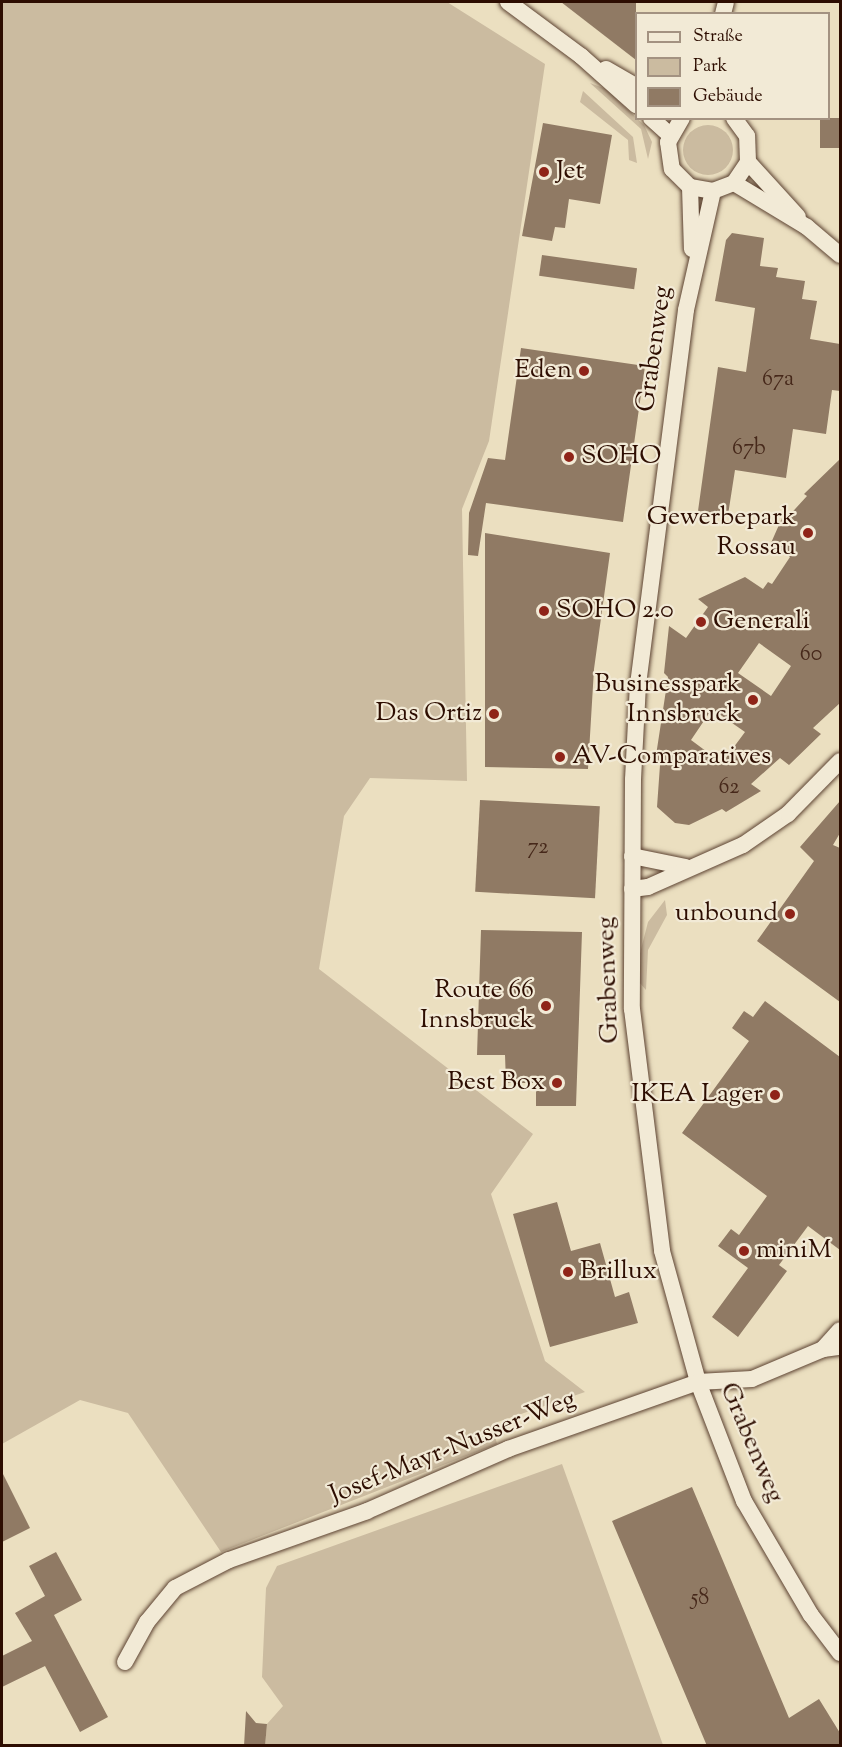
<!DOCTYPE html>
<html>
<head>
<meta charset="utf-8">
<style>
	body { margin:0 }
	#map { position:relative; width:842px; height:1747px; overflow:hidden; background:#ebdfc0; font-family:"Sorts Mill Goudy",serif }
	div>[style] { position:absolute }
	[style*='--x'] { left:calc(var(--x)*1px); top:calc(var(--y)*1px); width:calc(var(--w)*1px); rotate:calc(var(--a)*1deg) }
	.green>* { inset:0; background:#cbbba0 }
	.round { border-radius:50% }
	.building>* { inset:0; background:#907a64; transform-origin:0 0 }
	.roads { filter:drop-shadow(0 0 2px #5c4231) drop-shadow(0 0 2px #5c4231) }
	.street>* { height:16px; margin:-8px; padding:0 8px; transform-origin:8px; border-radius:8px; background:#f2ead6 }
	.dots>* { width:16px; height:16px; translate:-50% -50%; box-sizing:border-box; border:3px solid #f2ead6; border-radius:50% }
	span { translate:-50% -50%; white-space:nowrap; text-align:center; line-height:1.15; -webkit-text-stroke:4.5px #f2ead6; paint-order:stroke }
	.number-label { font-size:22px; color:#46281a }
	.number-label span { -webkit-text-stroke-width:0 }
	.poi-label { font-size:26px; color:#2d0d01 }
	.left { translate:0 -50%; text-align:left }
	.right { translate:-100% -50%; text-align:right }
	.street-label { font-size:26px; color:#2d0d01 }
	.frame { position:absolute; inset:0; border:3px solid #2d0d01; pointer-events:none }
	.legend { position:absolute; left:635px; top:12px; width:195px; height:108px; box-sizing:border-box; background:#f2ead6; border:2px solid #a39281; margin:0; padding:8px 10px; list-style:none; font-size:18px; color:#2d0d01 }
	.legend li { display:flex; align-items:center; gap:12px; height:30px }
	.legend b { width:30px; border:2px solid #a39281 }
</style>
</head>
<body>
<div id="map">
	<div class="green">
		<i style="clip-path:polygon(2px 2px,447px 2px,545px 64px,489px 441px,462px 509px,467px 781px,370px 778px,344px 816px,319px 969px,533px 1134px,491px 1194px,545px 1361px,585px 1392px,492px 1424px,497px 1444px,221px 1552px,128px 1413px,80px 1400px,2px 1444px)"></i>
		<i style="clip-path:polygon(590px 83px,606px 89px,644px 125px,652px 142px,648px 159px,641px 129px)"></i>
		<i style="clip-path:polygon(583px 91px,633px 137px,637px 163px,629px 160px,628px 140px,580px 102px)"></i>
		<i class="round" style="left:683px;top:125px;width:50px;height:50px"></i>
		<i style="clip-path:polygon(665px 900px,667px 915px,648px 950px,646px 990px,639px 982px,640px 953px,648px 922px)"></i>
		<i style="clip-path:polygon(562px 1464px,663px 1745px,265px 1745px,267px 1724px,283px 1706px,262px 1677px,266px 1588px,277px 1566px)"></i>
	</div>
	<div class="building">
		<i style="clip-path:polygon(561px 2px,636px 2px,636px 60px)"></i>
		<i style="left:820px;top:118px;width:20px;height:30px"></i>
		<i style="clip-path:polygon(543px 123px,612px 135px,600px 204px,569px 199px,565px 228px,555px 227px,552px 241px,522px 236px)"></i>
		<i style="clip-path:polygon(732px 233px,764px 238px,760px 266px,778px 268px,776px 277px,805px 281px,802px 299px,817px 301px,810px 339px,840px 344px,840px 391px,832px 390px,826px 434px,793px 429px,786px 478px,735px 470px,728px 515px,698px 511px,718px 367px,746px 372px,755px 308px,715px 301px,726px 240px)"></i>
		<i style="left:542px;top:255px;width:96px;height:21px;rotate:8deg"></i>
		<i style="clip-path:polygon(521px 348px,645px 366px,623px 522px,486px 503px,478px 556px,468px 555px,469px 513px,488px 458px,505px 460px)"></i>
		<i style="clip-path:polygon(evenodd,840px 459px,840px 703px,813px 728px,821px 734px,789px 765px,780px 758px,751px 784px,761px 791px,726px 812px,722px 809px,689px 825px,675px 823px,657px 807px,660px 765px,655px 762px,668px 677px,664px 673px,669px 626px,686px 638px,708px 607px,698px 599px,745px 577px,763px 589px,768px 582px,772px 584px,790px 557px,771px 543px,782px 518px,785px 520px,807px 496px,804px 494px,840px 459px,759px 643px,791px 666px,771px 696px,738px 673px,759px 643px,840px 459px,712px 709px,745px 732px,722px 763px,691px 740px,712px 709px)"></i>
		<i style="clip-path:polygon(485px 533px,610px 553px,594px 669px,588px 769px,485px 767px)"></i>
		<i style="left:480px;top:800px;width:120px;height:92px;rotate:3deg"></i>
		<i style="clip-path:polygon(840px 801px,840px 833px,833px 845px,840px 848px,840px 1002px,757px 941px,814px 861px,800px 847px)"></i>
		<i style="clip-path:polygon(481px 930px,582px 932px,576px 1106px,536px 1106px,536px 1083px,506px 1083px,505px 1055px,477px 1055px)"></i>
		<i style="clip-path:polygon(765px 1001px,840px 1057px,840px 1250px,808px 1226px,779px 1265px,787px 1271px,738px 1337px,712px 1317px,748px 1268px,718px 1246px,731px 1229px,739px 1235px,767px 1196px,682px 1133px,749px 1041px,732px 1028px,744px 1011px,753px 1017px)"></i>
		<i style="clip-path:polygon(557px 1202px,571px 1251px,600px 1243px,615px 1297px,629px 1292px,638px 1323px,550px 1347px,513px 1214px)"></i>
		<i style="clip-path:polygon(2px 1472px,30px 1528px,2px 1542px)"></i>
		<i style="clip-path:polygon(692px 1487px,789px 1718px,819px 1699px,840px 1733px,840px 1746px,707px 1746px,612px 1521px)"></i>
		<i style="clip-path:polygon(56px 1552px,82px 1600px,54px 1615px,108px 1717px,80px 1732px,45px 1666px,2px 1687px,2px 1656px,32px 1641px,15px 1613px,45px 1596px,29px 1566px)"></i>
		<i style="clip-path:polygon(246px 1711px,256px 1723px,267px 1724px,265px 1746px,244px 1746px)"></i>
	</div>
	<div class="roads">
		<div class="street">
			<i style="--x:508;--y:2;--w:91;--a:36.5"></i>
			<i style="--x:581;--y:56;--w:74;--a:41.7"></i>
			<i style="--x:723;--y:14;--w:12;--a:-76"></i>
			<i style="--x:606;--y:69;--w:34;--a:30"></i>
			<i style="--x:651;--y:118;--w:25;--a:42"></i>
			<i style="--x:682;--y:118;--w:28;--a:120"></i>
			<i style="--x:668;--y:142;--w:27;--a:82"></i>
			<i style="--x:672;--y:169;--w:25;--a:45"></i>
			<i style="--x:690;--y:187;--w:23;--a:10"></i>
			<i style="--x:713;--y:191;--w:22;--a:-21"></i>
			<i style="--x:734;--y:183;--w:25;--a:-56"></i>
			<i style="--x:748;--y:162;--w:26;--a:-92"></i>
			<i style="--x:747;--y:136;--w:22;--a:-126"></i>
			<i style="--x:748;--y:162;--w:74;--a:47.7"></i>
			<i style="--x:734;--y:183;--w:85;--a:31.1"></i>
			<i style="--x:807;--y:227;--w:43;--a:40.3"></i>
			<i style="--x:690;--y:187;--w:62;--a:88.2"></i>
			<i style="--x:713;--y:191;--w:122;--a:102.8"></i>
			<i style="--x:686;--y:310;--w:377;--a:97.3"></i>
			<i style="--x:638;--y:684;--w:96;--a:93"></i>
			<i style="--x:633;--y:780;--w:229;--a:90.3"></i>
			<i style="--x:632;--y:1009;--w:244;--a:82.9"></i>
			<i style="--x:662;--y:1251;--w:136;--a:74.6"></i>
			<i style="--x:698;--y:1382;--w:128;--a:68.9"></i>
			<i style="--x:744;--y:1501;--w:132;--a:59.6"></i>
			<i style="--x:811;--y:1615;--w:48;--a:52.7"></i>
			<i style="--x:632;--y:856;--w:55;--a:11.5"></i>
			<i style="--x:632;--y:889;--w:16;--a:-7"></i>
			<i style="--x:648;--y:887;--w:104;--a:-23.9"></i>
			<i style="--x:743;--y:845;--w:55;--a:-34.6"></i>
			<i style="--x:788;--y:814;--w:74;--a:-45.5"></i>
			<i style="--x:823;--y:1349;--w:25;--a:-48"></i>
			<i style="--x:125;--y:1662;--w:46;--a:-61.2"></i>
			<i style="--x:147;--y:1622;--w:44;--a:-50.5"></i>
			<i style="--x:175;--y:1588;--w:61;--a:-27.4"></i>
			<i style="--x:229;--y:1560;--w:146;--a:-19.5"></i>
			<i style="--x:367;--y:1511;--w:154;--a:-23.7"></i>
			<i style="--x:508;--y:1449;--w:201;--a:-19.4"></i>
			<i style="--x:698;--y:1382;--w:54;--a:-3.2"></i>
			<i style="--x:752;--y:1379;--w:77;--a:-22.9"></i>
			<i style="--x:823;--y:1349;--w:17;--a:-7"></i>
		</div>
	</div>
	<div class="dots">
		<i style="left:544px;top:172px;background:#8f2418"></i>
		<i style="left:584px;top:371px;background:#8f2418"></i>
		<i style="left:569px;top:457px;background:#8f2418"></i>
		<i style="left:808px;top:533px;background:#8f2418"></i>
		<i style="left:544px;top:611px;background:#8f2418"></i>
		<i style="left:701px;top:622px;background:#8f2418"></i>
		<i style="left:753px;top:700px;background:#8f2418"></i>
		<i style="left:494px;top:714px;background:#8f2418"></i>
		<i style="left:560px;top:757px;background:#8f2418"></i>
		<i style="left:790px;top:914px;background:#8f2418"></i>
		<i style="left:546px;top:1006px;background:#8f2418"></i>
		<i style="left:557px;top:1083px;background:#8f2418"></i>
		<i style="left:775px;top:1095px;background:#8f2418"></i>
		<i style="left:744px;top:1251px;background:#8f2418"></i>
		<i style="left:568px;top:1272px;background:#8f2418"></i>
	</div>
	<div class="number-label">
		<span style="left:778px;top:381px">67a</span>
		<span style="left:749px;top:450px">67b</span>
		<span style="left:811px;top:656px">60</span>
		<span style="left:729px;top:789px">62</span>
		<span style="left:538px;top:849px">72</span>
		<span style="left:700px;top:1600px">58</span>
	</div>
	<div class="poi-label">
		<span class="left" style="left:556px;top:172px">Jet</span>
		<span class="right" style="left:572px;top:371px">Eden</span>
		<span class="left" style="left:581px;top:457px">SOHO</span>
		<span class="right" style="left:796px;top:533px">Gewerbepark<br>Rossau</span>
		<span class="left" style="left:556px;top:611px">SOHO 2.0</span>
		<span class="left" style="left:713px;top:622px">Generali</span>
		<span class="right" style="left:741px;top:700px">Businesspark<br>Innsbruck</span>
		<span class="right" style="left:482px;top:714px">Das Ortiz</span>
		<span class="left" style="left:572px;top:757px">AV-Comparatives</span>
		<span class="right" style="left:778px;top:914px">unbound</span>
		<span class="right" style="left:534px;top:1006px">Route 66<br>Innsbruck</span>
		<span class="right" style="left:545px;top:1083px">Best Box</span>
		<span class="right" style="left:763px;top:1095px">IKEA Lager</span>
		<span class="left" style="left:756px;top:1251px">miniM</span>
		<span class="left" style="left:580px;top:1272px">Brillux</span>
	</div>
	<div class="street-label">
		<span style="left:655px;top:349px;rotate:-82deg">Grabenweg</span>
		<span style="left:609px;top:980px;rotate:-92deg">Grabenweg</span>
		<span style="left:751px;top:1443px;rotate:67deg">Grabenweg</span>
		<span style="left:453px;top:1448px;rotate:-22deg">Josef-Mayr-Nusser-Weg</span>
	</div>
	<div class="frame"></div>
	<ul class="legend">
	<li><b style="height:8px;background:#f2ead6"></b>Straße</li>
	<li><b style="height:16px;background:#cbbba0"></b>Park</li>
	<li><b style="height:16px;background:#907a64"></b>Gebäude</li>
	</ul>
</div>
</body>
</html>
